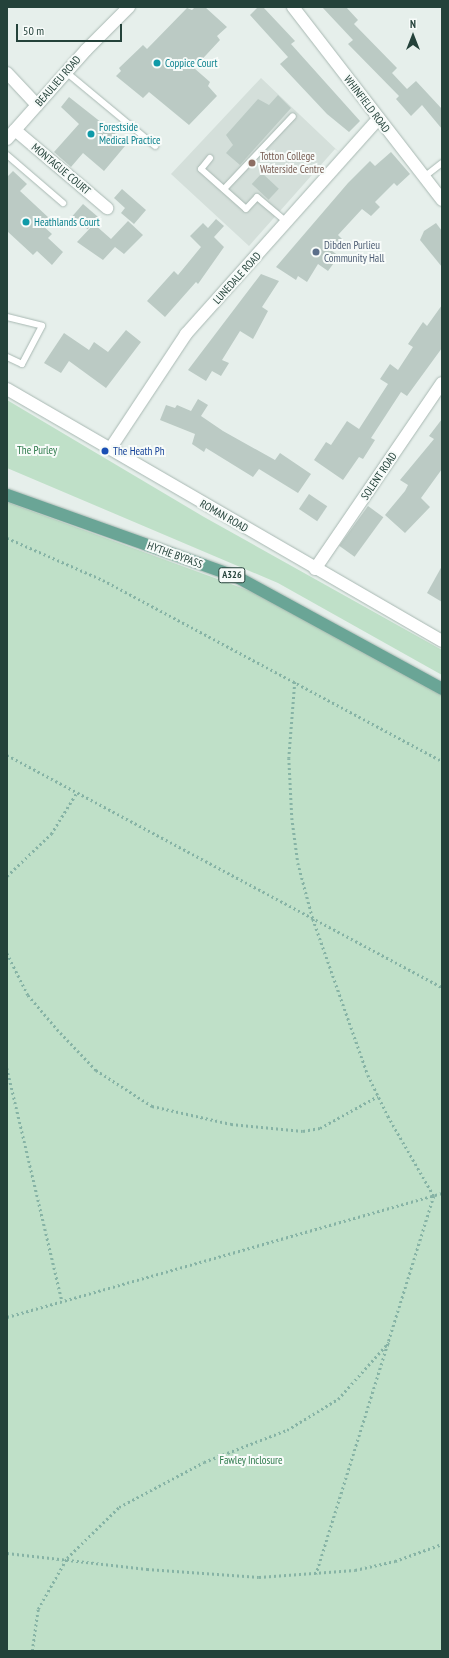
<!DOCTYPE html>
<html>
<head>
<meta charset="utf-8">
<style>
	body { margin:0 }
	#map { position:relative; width:449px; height:1658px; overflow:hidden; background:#e6efeb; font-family:"PT Sans Narrow",sans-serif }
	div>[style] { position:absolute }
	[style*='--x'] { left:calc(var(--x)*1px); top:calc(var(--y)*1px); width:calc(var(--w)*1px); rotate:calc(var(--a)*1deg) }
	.built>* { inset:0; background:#d4dfda }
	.green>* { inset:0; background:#bfe0c8 }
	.building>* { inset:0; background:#bbcac4; transform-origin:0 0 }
	.path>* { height:2.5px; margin-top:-1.25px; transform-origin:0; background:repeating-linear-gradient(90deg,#86b3a5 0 2px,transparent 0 5px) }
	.roads { filter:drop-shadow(0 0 1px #a8b8b2) drop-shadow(0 0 1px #a8b8b2) }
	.lane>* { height:6px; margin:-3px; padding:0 3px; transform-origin:3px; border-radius:3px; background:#fff }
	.street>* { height:12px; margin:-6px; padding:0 6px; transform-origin:6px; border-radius:6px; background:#fff }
	.secondary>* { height:12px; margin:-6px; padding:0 6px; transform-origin:6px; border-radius:6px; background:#fff }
	.primary>* { height:12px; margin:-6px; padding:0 6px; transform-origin:6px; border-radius:6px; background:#6aa596 }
	.dots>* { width:11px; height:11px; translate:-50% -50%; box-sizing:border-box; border:2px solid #f7fbf9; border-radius:50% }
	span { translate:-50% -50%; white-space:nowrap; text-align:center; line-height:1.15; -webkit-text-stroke:4px #f7fbf9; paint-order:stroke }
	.shield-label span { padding:1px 3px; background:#f7fbf9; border:1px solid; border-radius:3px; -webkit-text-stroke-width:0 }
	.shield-label { font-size:10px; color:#24423a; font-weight:700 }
	.culture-label { font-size:11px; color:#0d838f }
	.left { translate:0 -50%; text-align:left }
	.street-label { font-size:11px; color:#24423a }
	.education-label { font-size:11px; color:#785e54 }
	.service-label { font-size:11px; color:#4e5e75 }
	.park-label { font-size:11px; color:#2d7a4b }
	.transit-label { font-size:11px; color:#164399 }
	.frame { position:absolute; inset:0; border:8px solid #24423a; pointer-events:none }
	.north { position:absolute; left:393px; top:16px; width:40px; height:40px; -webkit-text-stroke:3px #f7fbf9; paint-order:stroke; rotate:0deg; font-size:11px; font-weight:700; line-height:16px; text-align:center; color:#24423a }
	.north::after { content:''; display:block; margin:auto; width:14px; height:18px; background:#24423a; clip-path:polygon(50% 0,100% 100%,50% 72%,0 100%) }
	.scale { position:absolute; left:16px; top:24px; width:106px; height:18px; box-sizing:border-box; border:2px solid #24423a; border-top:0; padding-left:5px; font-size:12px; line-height:14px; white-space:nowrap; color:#24423a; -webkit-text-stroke:3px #f7fbf9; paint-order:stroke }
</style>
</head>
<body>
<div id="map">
	<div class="built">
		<i style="clip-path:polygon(261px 78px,339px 152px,335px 149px,249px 246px,171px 174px)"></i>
	</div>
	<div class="green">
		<i style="clip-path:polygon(7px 400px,204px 517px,442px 650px,442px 675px,278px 583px,7px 468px)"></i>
		<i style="clip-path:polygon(7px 502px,253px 592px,442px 694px,442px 1651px,7px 1651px)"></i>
	</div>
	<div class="building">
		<i style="clip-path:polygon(195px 7px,205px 7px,227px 27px,217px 36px,220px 40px,194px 68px,210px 82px,208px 86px,217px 96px,189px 125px,149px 92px,143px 98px,116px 76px,121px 71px,119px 68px,143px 45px,147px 49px,187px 8px,192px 10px)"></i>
		<i style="clip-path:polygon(258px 7px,263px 7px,295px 41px,291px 44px,360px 121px,349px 132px,327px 114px,280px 64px,288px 57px,250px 15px)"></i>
		<i style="clip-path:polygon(322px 7px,346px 7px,358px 20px,354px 24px,397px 68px,392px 73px,407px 89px,416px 81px,442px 109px,442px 129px,422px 105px,411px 116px,396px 99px,399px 96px,348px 44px,353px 40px)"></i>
		<i style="clip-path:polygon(278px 95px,291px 108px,240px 165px,226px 153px,233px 145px,226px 135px,258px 99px,269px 105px)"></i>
		<i style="clip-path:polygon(69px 97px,121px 138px,119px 141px,125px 146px,104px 171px,83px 153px,71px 167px,54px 152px,79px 124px,61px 107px)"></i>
		<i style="clip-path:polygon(391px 152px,410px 174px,397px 186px,394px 183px,375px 202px,380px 207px,371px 216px,362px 209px,338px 235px,342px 239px,332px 251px,339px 256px,328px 271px,318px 264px,307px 282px,298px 276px,296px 280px,276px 267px,348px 183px,370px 161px,375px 166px)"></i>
		<i style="clip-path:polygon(13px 171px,27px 184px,20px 191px,49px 218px,42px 225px,52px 234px,48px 238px,63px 252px,52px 265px,37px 251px,33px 255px,7px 231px,7px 177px)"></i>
		<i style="left:262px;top:173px;width:23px;height:15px;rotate:43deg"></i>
		<i style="clip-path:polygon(122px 189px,146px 210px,134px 224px,121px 213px,125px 208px,114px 198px)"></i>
		<i style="left:83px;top:204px;width:20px;height:16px;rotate:41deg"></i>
		<i style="clip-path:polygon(216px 219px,224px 226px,214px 237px,224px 247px,198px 284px,196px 282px,165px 317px,147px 301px,174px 271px,178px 275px,201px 247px,190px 236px,203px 223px,208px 228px)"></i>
		<i style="clip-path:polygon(128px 221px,143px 235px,124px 254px,115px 247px,103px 260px,77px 242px,94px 224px,111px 239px)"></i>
		<i style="clip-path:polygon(436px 223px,442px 231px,442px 267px,420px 240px,424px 231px)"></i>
		<i style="clip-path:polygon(261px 274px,279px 281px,262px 307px,268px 311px,253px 339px,240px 331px,222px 360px,229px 363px,221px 376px,212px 371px,206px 381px,188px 370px)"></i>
		<i style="clip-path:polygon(442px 305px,442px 348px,407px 396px,401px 392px,371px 438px,375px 440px,363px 459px,359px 457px,343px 480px,314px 460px,326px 442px,331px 445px,347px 421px,359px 429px,388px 384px,380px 379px,390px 364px,398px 370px,413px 347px,408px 344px,423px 322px,427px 326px)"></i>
		<i style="clip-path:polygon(126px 330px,141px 342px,106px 388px,69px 361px,61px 373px,44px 363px,64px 333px,89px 350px,94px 342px,108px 352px)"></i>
		<i style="clip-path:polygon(198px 399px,208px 405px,201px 416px,223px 431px,275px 460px,280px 453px,311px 474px,298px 493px,259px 469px,253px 477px,206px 448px,204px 452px,192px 444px,195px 434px,160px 420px,166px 405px,175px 408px,177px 405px,191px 411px)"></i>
		<i style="clip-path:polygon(442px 419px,442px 469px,421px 498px,430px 507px,405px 533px,385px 515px,405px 491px,408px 485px,400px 480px,434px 439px,429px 436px)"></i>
		<i style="left:309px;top:494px;width:22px;height:18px;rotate:34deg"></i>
		<i style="left:368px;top:506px;width:19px;height:49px;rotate:36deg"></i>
		<i style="clip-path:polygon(442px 566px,442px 602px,427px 593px)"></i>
	</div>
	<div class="path">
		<i style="--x:7;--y:538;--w:105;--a:23.6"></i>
		<i style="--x:103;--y:580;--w:384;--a:28.1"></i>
		<i style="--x:295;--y:682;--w:76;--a:94.5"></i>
		<i style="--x:289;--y:758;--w:60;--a:87.1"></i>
		<i style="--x:292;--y:818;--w:45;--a:82.4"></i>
		<i style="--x:298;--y:863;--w:58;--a:75"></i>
		<i style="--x:313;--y:919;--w:165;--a:70.6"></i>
		<i style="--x:368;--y:1075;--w:46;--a:64"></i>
		<i style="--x:388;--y:1116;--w:92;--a:60.1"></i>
		<i style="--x:434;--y:1196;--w:396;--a:107.3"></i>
		<i style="--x:7;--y:755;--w:493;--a:28.1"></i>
		<i style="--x:7;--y:876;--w:61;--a:-43.7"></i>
		<i style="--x:51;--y:834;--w:49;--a:-58.2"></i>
		<i style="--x:7;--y:953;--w:47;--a:63.4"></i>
		<i style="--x:28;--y:995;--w:45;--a:49.5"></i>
		<i style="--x:57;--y:1029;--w:57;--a:46.4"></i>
		<i style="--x:96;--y:1070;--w:67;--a:32.7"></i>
		<i style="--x:152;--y:1106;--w:81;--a:12.8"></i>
		<i style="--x:231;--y:1124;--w:72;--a:5.6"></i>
		<i style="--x:303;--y:1131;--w:17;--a:-10"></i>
		<i style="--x:320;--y:1128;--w:66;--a:-28.9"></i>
		<i style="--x:7;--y:1068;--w:239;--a:76.7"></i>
		<i style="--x:7;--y:1317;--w:452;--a:-15.9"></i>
		<i style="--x:7;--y:1553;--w:141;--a:6.5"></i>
		<i style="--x:147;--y:1569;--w:112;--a:4.1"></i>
		<i style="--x:259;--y:1577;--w:96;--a:-4.2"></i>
		<i style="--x:355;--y:1570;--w:41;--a:-12.7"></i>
		<i style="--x:395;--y:1561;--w:50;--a:-19.9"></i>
		<i style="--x:32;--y:1651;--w:42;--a:-81.9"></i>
		<i style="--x:38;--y:1609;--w:59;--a:-60.4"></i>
		<i style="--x:67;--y:1558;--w:73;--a:-44.4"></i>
		<i style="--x:119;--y:1507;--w:96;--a:-27.9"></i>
		<i style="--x:204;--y:1462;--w:89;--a:-21.1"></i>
		<i style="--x:287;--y:1430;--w:60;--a:-31.3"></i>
		<i style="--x:338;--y:1399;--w:76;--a:-48.2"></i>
	</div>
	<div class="roads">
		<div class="lane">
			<i style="--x:66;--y:72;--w:116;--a:39.7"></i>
			<i style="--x:7;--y:155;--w:74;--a:40.6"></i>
			<i style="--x:210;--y:158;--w:14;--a:129"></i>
			<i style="--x:201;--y:169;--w:60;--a:41.6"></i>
			<i style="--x:246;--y:209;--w:16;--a:-47"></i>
			<i style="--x:257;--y:197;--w:38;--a:40"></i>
			<i style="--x:424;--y:177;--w:23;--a:-38"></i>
			<i style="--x:224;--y:189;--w:100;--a:-46.6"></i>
			<i style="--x:7;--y:317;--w:36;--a:14"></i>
			<i style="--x:42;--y:326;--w:43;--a:117.8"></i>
			<i style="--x:22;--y:364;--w:17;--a:-155"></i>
		</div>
		<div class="street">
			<i style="--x:293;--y:7;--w:244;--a:52.3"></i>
			<i style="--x:7;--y:73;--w:44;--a:46.8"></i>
			<i style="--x:15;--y:130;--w:121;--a:40.3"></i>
			<i style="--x:7;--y:389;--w:503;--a:30.08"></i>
			<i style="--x:110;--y:449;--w:138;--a:-56.5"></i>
			<i style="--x:186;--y:334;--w:288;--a:-48.2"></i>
			<i style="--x:315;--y:569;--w:225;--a:-55.7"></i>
		</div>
		<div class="secondary">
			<i style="--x:7;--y:139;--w:119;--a:-48.4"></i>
			<i style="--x:86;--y:50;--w:61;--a:-45"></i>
		</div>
		<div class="primary">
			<i style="--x:7;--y:495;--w:244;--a:19.6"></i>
			<i style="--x:237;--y:577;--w:234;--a:28.6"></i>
		</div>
	</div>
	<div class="dots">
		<i style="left:157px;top:63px;background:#0f9aa8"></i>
		<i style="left:91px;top:134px;background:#0f9aa8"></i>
		<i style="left:252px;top:163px;background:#8d6e63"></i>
		<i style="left:26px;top:222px;background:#0f9aa8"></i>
		<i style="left:316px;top:252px;background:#5c6f8a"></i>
		<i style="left:105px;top:451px;background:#1a4fb4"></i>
	</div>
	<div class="shield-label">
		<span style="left:232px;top:575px">A326</span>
	</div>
	<div class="culture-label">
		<span class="left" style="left:165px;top:63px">Coppice Court</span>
		<span class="left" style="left:99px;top:134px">Forestside<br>Medical Practice</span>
		<span class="left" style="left:34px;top:222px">Heathlands Court</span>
	</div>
	<div class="street-label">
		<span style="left:58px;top:81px;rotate:-49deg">BEAULIEU ROAD</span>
		<span style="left:367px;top:104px;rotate:53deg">WHINFIELD ROAD</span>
		<span style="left:61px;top:169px;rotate:40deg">MONTAGUE COURT</span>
		<span style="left:237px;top:278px;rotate:-48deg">LUNEDALE ROAD</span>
		<span style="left:379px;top:476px;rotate:-56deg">SOLENT ROAD</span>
		<span style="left:224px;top:516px;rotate:30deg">ROMAN ROAD</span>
		<span style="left:175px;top:555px;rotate:20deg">HYTHE BYPASS</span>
	</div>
	<div class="education-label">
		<span class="left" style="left:260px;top:163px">Totton College<br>Waterside Centre</span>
	</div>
	<div class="service-label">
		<span class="left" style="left:324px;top:252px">Dibden Purlieu<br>Community Hall</span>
	</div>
	<div class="park-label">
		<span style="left:37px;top:450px">The Purley</span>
		<span style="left:251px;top:1460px">Fawley Inclosure</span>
	</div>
	<div class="transit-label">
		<span class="left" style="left:113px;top:451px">The Heath Ph</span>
	</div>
	<div class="frame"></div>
	<div class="north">N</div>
	<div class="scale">50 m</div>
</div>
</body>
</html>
